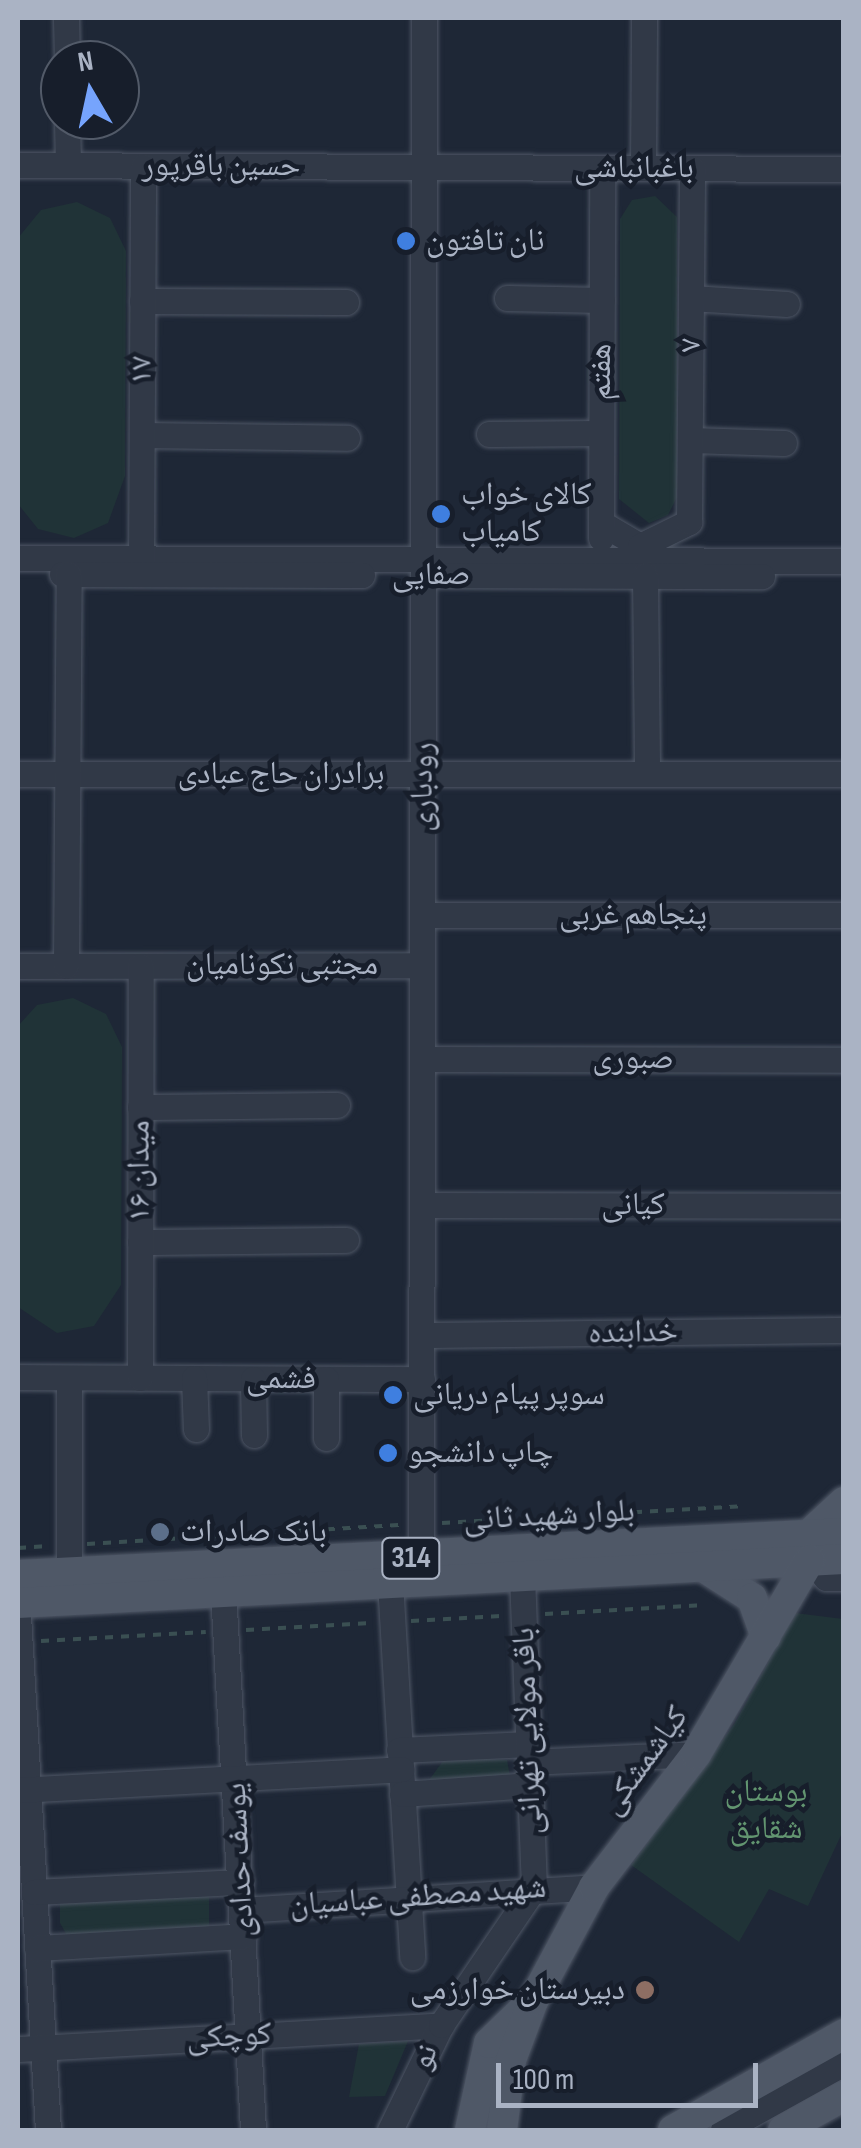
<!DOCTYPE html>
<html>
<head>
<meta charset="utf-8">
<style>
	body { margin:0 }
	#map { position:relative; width:861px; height:2148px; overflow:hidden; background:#1e2736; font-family:"Sofia Sans Condensed","Noto Naskh Arabic",sans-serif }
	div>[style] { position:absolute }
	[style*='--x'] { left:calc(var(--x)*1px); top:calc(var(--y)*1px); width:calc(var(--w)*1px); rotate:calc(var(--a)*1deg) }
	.green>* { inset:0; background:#203337 }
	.path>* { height:4px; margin-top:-2px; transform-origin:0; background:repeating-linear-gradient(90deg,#3a4f52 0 8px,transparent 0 16px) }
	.roads { filter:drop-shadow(0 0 2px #4e5665) drop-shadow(0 0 2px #4e5665) }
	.minor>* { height:25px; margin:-12.5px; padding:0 12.5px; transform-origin:12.5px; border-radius:12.5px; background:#313947 }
	.major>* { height:30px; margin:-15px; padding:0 15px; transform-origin:15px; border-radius:15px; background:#4f5867 }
	.dots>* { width:28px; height:28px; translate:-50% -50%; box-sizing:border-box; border:5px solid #171e2b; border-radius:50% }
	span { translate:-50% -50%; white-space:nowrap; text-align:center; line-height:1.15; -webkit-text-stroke:9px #171e2b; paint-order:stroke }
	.shield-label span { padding:2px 8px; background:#171e2b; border:2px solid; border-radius:8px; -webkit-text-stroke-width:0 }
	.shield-label { font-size:30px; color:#aab3c4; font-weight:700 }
	.street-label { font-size:32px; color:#aab3c4 }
	.poi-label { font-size:32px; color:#aab3c4 }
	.left { translate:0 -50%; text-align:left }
	.right { translate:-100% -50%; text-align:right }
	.park-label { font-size:32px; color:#629570 }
	.frame { position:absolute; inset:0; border:20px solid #aab3c4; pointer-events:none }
	.north { position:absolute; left:40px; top:40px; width:100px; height:100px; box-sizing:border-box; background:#171e2b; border:2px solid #525a68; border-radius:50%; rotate:351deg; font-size:28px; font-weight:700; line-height:40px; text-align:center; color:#aab3c4 }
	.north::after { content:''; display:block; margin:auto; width:35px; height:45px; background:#76a4fd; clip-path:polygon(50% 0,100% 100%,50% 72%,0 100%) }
	.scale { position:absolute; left:496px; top:2063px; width:262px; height:45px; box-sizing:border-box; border:5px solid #aab3c4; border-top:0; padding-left:12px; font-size:30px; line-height:35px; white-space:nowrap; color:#aab3c4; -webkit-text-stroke:8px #171e2b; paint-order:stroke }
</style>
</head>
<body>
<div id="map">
	<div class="green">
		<i style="clip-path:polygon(655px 196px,677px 217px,677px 497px,668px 515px,649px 523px,619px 499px,620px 219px,632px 200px)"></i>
		<i style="clip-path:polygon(77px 202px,110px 218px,126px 251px,125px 476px,108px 523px,74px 538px,38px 529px,18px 504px,18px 238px,41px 210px)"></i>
		<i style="clip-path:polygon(73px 998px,106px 1014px,122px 1047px,121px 1285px,94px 1326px,57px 1333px,18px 1307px,18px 1026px,37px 1005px)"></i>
		<i style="clip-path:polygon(795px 1613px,843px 1619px,843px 1831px,808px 1906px,769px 1889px,739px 1942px,631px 1865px,735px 1723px)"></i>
		<i style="clip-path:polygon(445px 1758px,507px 1760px,510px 1776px,427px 1783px)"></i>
		<i style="clip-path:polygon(209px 1896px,209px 1927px,68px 1937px,60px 1923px,60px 1902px)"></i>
		<i style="clip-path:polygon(408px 2041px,385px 2096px,349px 2097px,359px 2044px)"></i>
	</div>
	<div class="path">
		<i style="--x:442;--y:1523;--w:300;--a:-3.2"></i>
		<i style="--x:87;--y:1544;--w:316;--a:-3.5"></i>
		<i style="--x:18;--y:1548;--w:30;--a:-4"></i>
		<i style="--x:545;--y:1614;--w:160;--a:-3.2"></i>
		<i style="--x:411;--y:1621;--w:90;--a:-3.2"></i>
		<i style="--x:246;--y:1630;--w:125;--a:-3.2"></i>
		<i style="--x:41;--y:1641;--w:165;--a:-3.1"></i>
	</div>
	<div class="roads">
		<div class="minor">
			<i style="--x:66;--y:18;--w:42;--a:88.6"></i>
			<i style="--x:67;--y:120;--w:45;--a:88.7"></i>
			<i style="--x:18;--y:165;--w:826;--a:0.28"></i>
			<i style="--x:643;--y:168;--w:150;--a:-89.6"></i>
			<i style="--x:507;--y:298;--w:95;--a:1.2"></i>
			<i style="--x:691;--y:298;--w:96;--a:3.6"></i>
			<i style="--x:142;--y:301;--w:204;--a:0.3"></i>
			<i style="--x:489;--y:434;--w:112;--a:-0.5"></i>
			<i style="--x:142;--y:435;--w:205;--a:0.8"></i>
			<i style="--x:691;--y:440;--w:93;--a:1.8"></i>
			<i style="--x:601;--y:523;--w:45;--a:30.5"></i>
			<i style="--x:640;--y:546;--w:55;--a:-26.1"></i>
			<i style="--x:689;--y:522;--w:354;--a:-89.5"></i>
			<i style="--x:601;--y:538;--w:370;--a:-89.8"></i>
			<i style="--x:18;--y:558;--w:826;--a:0.21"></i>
			<i style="--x:141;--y:569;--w:403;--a:-89.7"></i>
			<i style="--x:62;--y:574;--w:300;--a:0.2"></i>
			<i style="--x:427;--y:575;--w:335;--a:0.2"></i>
			<i style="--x:645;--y:575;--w:199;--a:89.4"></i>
			<i style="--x:18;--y:774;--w:826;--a:0"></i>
			<i style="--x:422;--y:915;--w:422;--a:0"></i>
			<i style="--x:18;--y:966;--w:404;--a:-0.1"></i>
			<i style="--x:66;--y:966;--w:392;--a:-89.6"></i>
			<i style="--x:422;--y:1059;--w:422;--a:0.1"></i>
			<i style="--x:140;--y:1107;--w:197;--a:-0.6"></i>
			<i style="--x:422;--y:1205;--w:422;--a:0.1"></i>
			<i style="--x:140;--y:1242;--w:206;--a:-0.6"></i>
			<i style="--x:422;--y:1335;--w:422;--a:-0.7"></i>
			<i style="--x:18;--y:1377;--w:404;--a:0.3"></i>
			<i style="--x:69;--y:1378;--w:193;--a:90"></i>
			<i style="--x:140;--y:1378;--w:412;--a:-89.9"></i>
			<i style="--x:194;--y:1378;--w:51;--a:87.8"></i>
			<i style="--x:253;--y:1379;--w:56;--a:89"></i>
			<i style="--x:326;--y:1438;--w:59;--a:-90"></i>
			<i style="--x:421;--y:1557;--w:1539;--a:-89.89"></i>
			<i style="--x:810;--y:1560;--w:24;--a:48"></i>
			<i style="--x:826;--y:1578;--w:18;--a:0"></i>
			<i style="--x:390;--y:1582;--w:376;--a:86.6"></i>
			<i style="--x:223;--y:1591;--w:540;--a:86.81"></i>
			<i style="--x:18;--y:1615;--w:516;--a:86.67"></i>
			<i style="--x:399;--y:1750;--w:130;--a:-2.6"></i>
			<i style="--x:529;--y:1762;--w:167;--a:-2.7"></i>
			<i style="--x:18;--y:1790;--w:384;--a:-3.1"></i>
			<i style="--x:402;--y:1794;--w:128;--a:-4"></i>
			<i style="--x:34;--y:1892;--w:207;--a:-2.8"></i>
			<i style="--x:242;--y:1910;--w:353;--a:-3.7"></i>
			<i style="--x:37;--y:1948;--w:207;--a:-3.3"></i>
			<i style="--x:18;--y:2049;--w:424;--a:-3.2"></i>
			<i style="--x:390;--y:2130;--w:117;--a:-64.1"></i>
			<i style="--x:441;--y:2025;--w:166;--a:-55.8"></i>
			<i style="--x:534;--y:1888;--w:313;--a:-92.2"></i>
			<i style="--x:723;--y:2130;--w:138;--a:-29"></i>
		</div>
		<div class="major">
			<i style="--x:805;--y:1538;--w:53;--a:-42.7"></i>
			<i style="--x:702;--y:1566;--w:59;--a:32.6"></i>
			<i style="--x:752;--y:1598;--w:41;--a:70.3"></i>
			<i style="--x:18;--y:1575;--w:827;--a:-2.91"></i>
			<i style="--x:18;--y:1603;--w:827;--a:-3.05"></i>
			<i style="--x:470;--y:2130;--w:89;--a:-77.7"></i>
			<i style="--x:489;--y:2043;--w:53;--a:-44.2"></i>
			<i style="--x:502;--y:2130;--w:71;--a:-82.7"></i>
			<i style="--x:511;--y:2060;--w:63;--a:-69.6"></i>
			<i style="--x:533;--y:2001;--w:129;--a:-61.8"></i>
			<i style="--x:594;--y:1887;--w:168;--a:-52.5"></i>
			<i style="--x:696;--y:1754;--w:225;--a:-59.6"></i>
			<i style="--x:673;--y:2130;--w:196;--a:-29.3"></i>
			<i style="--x:783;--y:2130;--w:70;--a:-29.1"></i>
		</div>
	</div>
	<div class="dots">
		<i style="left:406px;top:241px;background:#3f7fe0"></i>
		<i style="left:441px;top:514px;background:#3f7fe0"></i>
		<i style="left:393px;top:1395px;background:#3f7fe0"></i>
		<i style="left:388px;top:1453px;background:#3f7fe0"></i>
		<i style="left:160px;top:1532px;background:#5c6f8a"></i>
		<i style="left:645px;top:1990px;background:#8d6e63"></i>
	</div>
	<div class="shield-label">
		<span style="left:411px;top:1558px">314</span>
	</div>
	<div class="street-label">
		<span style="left:221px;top:166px">حسین باقرپور</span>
		<span style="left:634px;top:168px">باغبانباشی</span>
		<span style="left:691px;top:345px;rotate:-90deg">۷</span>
		<span style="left:142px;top:370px;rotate:-90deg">۱۷</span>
		<span style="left:601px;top:372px;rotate:-90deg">هفتم</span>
		<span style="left:431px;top:575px">صفایی</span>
		<span style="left:281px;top:774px">برادران حاج عبادی</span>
		<span style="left:423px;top:787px;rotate:-90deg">رودباری</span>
		<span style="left:633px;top:915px">پنجاهم غربی</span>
		<span style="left:282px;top:965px">مجتبی نکونامیان</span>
		<span style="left:633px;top:1059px">صبوری</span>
		<span style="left:140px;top:1171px;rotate:-90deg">میدان ۱۶</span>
		<span style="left:633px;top:1205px">کیانی</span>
		<span style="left:633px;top:1333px;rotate:-1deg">خدابنده</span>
		<span style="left:281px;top:1379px">فشمی</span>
		<span style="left:549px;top:1516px;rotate:-3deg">بلوار شهید ثانی</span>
		<span style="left:528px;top:1731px;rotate:-92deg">باقر مولایی تهرانی</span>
		<span style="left:645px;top:1761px;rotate:-54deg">کیاشمشکی</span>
		<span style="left:240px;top:1860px;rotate:-93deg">یوسف حدادی</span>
		<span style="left:418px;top:1897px;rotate:-4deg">شهید مصطفی عباسیان</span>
		<span style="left:229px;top:2037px;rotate:-3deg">کوچکی</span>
		<span style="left:425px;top:2057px;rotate:-64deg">نو</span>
	</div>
	<div class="poi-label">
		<span class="left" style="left:426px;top:241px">نان تافتون</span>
		<span class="left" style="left:461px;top:514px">کالای خواب<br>کامیاب</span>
		<span class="left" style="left:413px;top:1395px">سوپر پیام دریانی</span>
		<span class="left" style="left:408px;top:1453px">چاپ دانشجو</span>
		<span class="left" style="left:180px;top:1532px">بانک صادرات</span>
		<span class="right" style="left:625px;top:1990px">دبیرستان خوارزمی</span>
	</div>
	<div class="park-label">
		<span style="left:766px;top:1811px">بوستان<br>شقایق</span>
	</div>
	<div class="frame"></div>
	<div class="north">N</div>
	<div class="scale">100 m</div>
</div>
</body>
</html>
